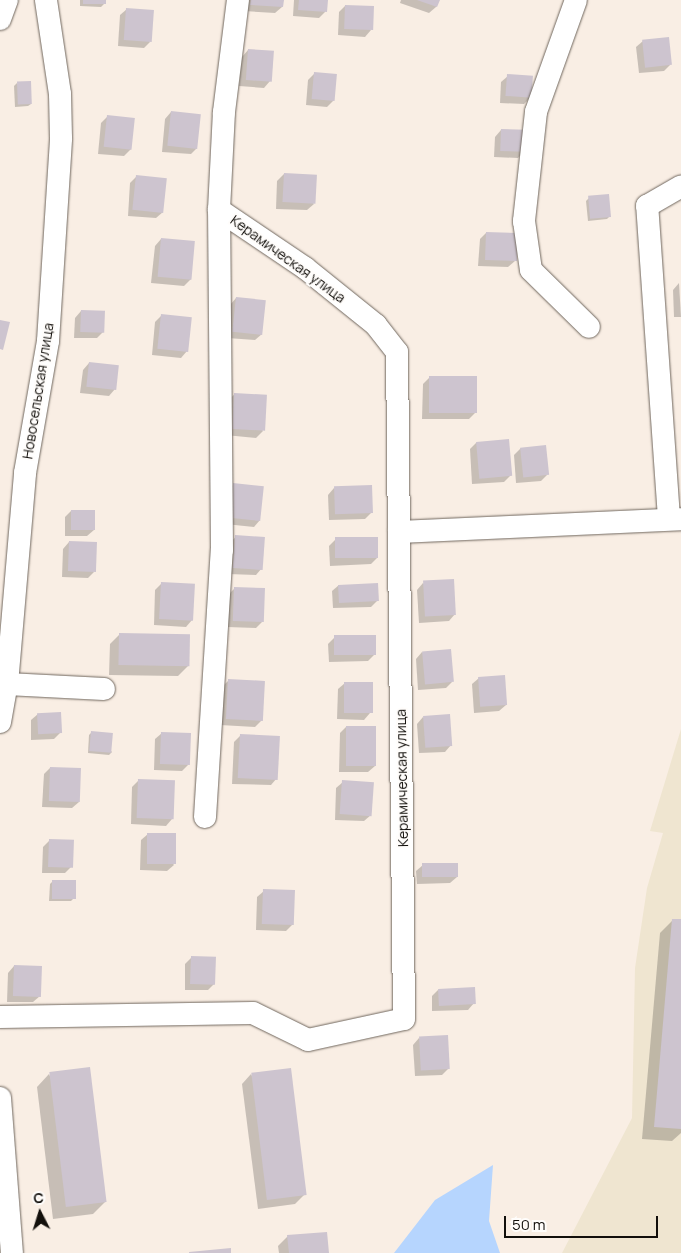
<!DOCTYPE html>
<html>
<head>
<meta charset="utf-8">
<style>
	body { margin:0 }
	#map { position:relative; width:681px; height:1253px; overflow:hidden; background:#f9eee4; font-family:Manrope,sans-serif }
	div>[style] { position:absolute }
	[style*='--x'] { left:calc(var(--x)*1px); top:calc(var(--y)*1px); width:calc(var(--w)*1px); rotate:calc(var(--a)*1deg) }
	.industrial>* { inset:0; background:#efe5d0 }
	.water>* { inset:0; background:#b6d5fe }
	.shadow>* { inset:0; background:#0003 }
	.building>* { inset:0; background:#cdc4cf; transform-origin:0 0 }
	.roads { filter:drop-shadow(0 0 1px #70675e) drop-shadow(0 0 1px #70675e) }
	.minor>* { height:22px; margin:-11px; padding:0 11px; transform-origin:11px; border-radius:11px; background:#fff }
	span { translate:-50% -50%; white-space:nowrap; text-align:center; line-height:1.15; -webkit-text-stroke:4px #fffdfb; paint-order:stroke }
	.street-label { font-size:14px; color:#120f0b }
	.north { position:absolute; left:15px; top:1188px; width:50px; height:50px; -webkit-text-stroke:4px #fffdfb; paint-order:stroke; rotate:355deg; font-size:14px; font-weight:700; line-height:20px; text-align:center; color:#120f0b }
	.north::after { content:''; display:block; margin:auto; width:18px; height:22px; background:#120f0b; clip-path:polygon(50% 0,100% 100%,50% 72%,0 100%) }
	.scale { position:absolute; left:504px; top:1216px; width:154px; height:22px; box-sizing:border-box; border:2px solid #120f0b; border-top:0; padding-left:6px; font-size:15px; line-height:18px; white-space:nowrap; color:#120f0b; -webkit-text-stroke:4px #fffdfb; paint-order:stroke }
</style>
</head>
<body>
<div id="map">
	<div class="industrial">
		<i style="clip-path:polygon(681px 729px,681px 1253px,562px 1253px,632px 1118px,635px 968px,647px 888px,663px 833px,650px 831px)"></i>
	</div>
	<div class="water">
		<i style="clip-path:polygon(493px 1165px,489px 1221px,500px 1253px,394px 1253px,435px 1200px)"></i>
	</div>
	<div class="shadow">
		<i style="clip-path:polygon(80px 0,104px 0,104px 4px,101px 7px,80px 6px)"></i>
		<i style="clip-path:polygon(245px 0,282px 0,282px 7px,275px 13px,244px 11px)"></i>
		<i style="clip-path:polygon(294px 0,326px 0,325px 12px,319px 18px,293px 16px)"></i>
		<i style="clip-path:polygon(401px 0,438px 0,436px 7px,429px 13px,400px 3px)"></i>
		<i style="clip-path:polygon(345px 6px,371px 30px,365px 37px,338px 35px,339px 12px)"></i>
		<i style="clip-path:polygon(127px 9px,150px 42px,144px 48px,118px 46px,120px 15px)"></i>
		<i style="clip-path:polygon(643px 41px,670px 65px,664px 71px,639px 73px,636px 47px)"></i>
		<i style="clip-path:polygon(248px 50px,270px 81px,264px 88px,239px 86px,242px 57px)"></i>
		<i style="clip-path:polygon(315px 73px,334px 100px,327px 107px,306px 105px,308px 80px)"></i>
		<i style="clip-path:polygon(508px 76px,531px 97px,524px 104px,500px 103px,501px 82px)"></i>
		<i style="clip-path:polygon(17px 83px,31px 104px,28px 106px,15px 107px,14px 86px)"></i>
		<i style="clip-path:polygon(171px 112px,197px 148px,191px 154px,162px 152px,165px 119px)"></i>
		<i style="clip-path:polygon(107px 117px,131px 149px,124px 156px,98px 154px,101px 123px)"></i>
		<i style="clip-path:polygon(501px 130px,524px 151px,518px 158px,494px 157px,495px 137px)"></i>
		<i style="clip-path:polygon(284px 174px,314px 204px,307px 210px,276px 209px,277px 181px)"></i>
		<i style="clip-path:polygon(137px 176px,163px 212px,156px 218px,128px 216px,130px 183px)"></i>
		<i style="clip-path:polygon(589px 198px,610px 216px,607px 219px,588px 221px,586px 201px)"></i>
		<i style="clip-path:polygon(486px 233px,515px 261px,508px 267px,478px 266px,480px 239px)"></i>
		<i style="clip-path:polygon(161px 239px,191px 279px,184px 286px,151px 283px,155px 246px)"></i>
		<i style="clip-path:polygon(679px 283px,681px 317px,674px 317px,673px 290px)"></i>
		<i style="clip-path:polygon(236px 298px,262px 334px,255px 340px,227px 338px,230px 305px)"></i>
		<i style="clip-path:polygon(81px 311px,103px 332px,97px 338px,74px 338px,75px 318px)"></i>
		<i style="clip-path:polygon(161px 316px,187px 351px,181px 358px,152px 355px,155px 322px)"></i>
		<i style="clip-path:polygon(89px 363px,115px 389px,109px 396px,80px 393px,83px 370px)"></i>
		<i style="clip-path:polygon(429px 378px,476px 412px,469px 419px,422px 419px,423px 384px)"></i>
		<i style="clip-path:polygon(235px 394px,263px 431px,256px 438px,225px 435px,228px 400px)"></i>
		<i style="clip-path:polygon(477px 442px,511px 475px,504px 482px,472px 484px,470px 449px)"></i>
		<i style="clip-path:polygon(521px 448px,547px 475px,541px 481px,516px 483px,514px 455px)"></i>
		<i style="clip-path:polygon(234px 484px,260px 520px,254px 527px,225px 524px,227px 491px)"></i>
		<i style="clip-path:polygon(334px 488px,371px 513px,365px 519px,329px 520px,328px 495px)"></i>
		<i style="clip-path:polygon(71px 511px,94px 530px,87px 536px,65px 536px,65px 517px)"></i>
		<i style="clip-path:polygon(236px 537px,262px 568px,256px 575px,228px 574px,229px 543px)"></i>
		<i style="clip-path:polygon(336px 539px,377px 558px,371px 564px,330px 566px,329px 546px)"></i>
		<i style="clip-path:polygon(69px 542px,94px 572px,88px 578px,62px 577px,63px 549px)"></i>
		<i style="clip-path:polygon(423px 583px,455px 614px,449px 621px,419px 623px,417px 590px)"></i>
		<i style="clip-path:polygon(161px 584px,192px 620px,186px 627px,154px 625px,155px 590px)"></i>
		<i style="clip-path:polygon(339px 585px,377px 601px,371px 607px,333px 608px,332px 591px)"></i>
		<i style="clip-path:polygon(234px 589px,262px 622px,256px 628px,227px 627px,228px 595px)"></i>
		<i style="clip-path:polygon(120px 634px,188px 666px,178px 676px,109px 675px,110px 644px)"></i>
		<i style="clip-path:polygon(335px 637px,375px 654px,368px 661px,329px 662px,328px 644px)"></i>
		<i style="clip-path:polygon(422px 652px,452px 682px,446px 688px,418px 690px,416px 659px)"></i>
		<i style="clip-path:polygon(479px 678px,506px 705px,499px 711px,474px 713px,472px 684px)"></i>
		<i style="clip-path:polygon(228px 681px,262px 720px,255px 727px,220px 725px,222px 687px)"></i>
		<i style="clip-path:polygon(345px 683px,370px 713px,364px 720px,337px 719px,338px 689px)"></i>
		<i style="clip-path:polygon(38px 714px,60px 733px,54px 739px,31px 740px,31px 720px)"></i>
		<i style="clip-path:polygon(423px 717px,451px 745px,445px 752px,419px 753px,417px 724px)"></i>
		<i style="clip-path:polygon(346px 727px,375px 766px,368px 772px,339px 772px,340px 733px)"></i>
		<i style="clip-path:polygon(92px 732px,112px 752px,109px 755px,88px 753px,89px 735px)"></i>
		<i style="clip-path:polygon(162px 733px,188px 765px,182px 771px,154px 770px,155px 739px)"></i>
		<i style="clip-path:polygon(240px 736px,277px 778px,271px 785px,232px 784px,234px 742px)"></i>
		<i style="clip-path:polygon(50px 768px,79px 802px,72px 808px,42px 807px,44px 774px)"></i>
		<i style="clip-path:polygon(139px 780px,172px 819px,166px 826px,131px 824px,132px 787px)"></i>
		<i style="clip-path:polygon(343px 782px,371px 815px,364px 821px,335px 820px,336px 788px)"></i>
		<i style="clip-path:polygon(148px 834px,174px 865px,167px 871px,140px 870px,141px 840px)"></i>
		<i style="clip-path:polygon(49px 841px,71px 867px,65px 873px,42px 873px,43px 847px)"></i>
		<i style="clip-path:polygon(423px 865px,457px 877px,450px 883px,417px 884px,416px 871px)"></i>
		<i style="clip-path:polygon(53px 881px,74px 898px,71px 901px,49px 901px,50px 884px)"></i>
		<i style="clip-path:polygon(264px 891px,293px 924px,286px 931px,256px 930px,257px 897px)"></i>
		<i style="clip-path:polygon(673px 920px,681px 921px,681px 1133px,672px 1141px,642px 1139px,660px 933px)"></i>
		<i style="clip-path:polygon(192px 957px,214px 984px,208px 990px,185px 990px,185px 964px)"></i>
		<i style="clip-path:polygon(14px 966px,40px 996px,33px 1002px,7px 1002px,8px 973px)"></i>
		<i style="clip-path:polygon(438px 990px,474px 1003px,468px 1010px,432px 1011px,432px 996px)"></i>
		<i style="clip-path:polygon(419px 1038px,449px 1068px,442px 1075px,415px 1076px,413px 1045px)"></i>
		<i style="clip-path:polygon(49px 1074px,106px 1201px,93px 1214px,53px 1219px,37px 1087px)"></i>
		<i style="clip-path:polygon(251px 1074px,305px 1194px,295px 1204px,258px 1209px,242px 1084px)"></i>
		<i style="clip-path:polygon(288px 1236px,328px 1253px,279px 1253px,278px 1246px)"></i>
	</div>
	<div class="building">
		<i style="left:83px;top:0;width:23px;height:4px"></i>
		<i style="clip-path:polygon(251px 0,284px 0,283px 7px,250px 5px)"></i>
		<i style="clip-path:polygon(299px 0,328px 0,327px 12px,298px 10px)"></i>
		<i style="clip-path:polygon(417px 0,440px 0,437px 7px)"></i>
		<i style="left:345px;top:5px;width:29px;height:24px;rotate:2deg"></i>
		<i style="left:126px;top:8px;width:28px;height:32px;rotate:4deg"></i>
		<i style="left:669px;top:37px;width:28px;height:27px;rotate:84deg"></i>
		<i style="left:248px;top:49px;width:26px;height:31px;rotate:4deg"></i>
		<i style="left:314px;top:72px;width:23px;height:27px;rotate:5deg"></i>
		<i style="left:507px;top:74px;width:26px;height:22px;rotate:4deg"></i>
		<i style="left:31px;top:81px;width:23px;height:14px;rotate:88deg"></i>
		<i style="left:171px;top:111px;width:30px;height:35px;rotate:6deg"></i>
		<i style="left:107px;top:115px;width:28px;height:32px;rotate:6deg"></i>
		<i style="left:501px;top:129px;width:25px;height:22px;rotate:2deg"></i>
		<i style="left:284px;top:173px;width:33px;height:29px;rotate:3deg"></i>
		<i style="left:136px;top:175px;width:31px;height:35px;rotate:6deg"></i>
		<i style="left:609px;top:194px;width:23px;height:21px;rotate:85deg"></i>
		<i style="left:486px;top:232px;width:32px;height:28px;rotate:2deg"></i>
		<i style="left:161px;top:238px;width:34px;height:39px;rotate:5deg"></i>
		<i style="left:236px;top:297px;width:30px;height:35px;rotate:6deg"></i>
		<i style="left:81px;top:310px;width:24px;height:22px;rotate:2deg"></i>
		<i style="left:161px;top:314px;width:31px;height:35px;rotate:6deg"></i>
		<i style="clip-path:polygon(0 320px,10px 322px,3px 350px,0 349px)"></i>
		<i style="left:89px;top:362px;width:30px;height:25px;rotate:6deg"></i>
		<i style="left:477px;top:376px;width:37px;height:48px;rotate:90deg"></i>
		<i style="left:234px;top:393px;width:33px;height:36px;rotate:3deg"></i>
		<i style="left:509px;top:439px;width:37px;height:33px;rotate:85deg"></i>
		<i style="left:546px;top:445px;width:30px;height:26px;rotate:84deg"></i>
		<i style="left:233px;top:483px;width:31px;height:35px;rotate:6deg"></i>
		<i style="left:372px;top:485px;width:28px;height:38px;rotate:88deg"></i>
		<i style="left:71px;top:510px;width:24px;height:20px"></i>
		<i style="left:235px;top:535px;width:30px;height:33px;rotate:4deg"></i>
		<i style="left:378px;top:537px;width:21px;height:43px;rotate:90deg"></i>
		<i style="left:69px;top:541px;width:28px;height:30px;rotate:2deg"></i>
		<i style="left:454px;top:579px;width:36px;height:31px;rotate:87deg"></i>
		<i style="left:161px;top:582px;width:34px;height:37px;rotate:3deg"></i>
		<i style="left:378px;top:583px;width:18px;height:40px;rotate:87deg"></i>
		<i style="left:234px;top:587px;width:31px;height:34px;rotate:2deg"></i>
		<i style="left:119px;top:633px;width:71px;height:32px;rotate:1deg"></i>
		<i style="left:376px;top:635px;width:20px;height:42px;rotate:90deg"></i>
		<i style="left:451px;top:649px;width:33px;height:29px;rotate:85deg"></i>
		<i style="left:505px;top:675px;width:30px;height:27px;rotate:86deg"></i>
		<i style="left:228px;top:679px;width:37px;height:40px;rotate:3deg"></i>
		<i style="left:344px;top:682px;width:29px;height:31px"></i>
		<i style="left:61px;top:712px;width:21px;height:24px;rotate:87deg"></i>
		<i style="left:450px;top:714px;width:32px;height:27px;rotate:86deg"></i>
		<i style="left:346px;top:726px;width:30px;height:40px"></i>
		<i style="left:91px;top:731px;width:22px;height:20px;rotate:5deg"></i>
		<i style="left:161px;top:732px;width:30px;height:32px;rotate:2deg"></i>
		<i style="left:240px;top:734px;width:40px;height:44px;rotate:3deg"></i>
		<i style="left:50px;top:767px;width:31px;height:34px;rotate:2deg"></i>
		<i style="left:138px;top:779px;width:37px;height:39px;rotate:2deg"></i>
		<i style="left:342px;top:780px;width:32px;height:34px;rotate:4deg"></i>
		<i style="left:147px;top:833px;width:29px;height:31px"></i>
		<i style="left:49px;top:839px;width:25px;height:28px;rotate:2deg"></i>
		<i style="left:458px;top:863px;width:14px;height:36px;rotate:90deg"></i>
		<i style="left:52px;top:880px;width:24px;height:19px"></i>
		<i style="left:263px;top:889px;width:32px;height:35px;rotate:2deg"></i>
		<i style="clip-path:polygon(672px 919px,681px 919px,681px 1129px,654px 1127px)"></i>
		<i style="left:191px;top:956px;width:25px;height:28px;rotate:2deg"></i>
		<i style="left:14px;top:965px;width:28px;height:31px;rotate:2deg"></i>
		<i style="left:475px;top:987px;width:17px;height:37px;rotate:87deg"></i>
		<i style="left:448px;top:1035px;width:34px;height:29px;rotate:87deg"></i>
		<i style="left:90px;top:1067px;width:136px;height:41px;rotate:83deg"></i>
		<i style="left:291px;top:1068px;width:128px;height:40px;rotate:83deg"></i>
		<i style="clip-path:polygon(327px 1232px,329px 1253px,289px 1253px,287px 1235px)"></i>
		<i style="clip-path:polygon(231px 1248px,231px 1253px,189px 1253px,189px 1252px)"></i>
	</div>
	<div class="roads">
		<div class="minor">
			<i style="--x:576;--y:0;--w:119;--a:109.7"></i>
			<i style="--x:536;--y:112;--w:110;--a:96.3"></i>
			<i style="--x:524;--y:221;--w:49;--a:81.9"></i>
			<i style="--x:531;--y:270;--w:81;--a:44.5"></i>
			<i style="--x:0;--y:19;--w:20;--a:-70"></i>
			<i style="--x:669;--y:518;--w:313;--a:-94"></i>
			<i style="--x:647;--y:206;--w:39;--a:-30"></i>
			<i style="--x:399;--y:532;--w:282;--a:-2.6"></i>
			<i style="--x:7;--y:684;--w:97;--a:3"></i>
			<i style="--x:0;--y:722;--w:39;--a:-80"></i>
			<i style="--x:7;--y:684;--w:212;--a:-85.1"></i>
			<i style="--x:25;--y:473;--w:134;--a:-80.1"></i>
			<i style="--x:48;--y:341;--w:203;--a:-86.3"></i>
			<i style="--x:61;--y:138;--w:44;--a:-91.3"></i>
			<i style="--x:60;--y:94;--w:95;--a:-98.5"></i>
			<i style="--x:205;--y:817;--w:268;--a:-86.4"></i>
			<i style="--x:222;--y:550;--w:340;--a:-90.5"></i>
			<i style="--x:219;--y:210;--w:98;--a:-87.1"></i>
			<i style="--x:224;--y:112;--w:113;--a:-82.9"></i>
			<i style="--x:0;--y:1017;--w:253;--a:-0.9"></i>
			<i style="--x:253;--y:1013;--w:61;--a:26.1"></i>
			<i style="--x:308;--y:1040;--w:98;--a:-12.3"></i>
			<i style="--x:404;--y:1019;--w:667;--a:-90.6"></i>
			<i style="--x:397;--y:352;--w:34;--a:-128"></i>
			<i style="--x:376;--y:325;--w:91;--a:-141.2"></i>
			<i style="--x:305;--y:268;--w:104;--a:-146"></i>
			<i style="--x:0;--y:1098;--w:155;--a:85.6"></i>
		</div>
	</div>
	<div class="street-label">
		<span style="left:288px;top:259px;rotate:36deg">Керамическая улица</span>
		<span style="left:38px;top:391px;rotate:-81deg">Новосельская улица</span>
		<span style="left:402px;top:778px;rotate:-91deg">Керамическая улица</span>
	</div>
	<div class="north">С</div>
	<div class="scale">50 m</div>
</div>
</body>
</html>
